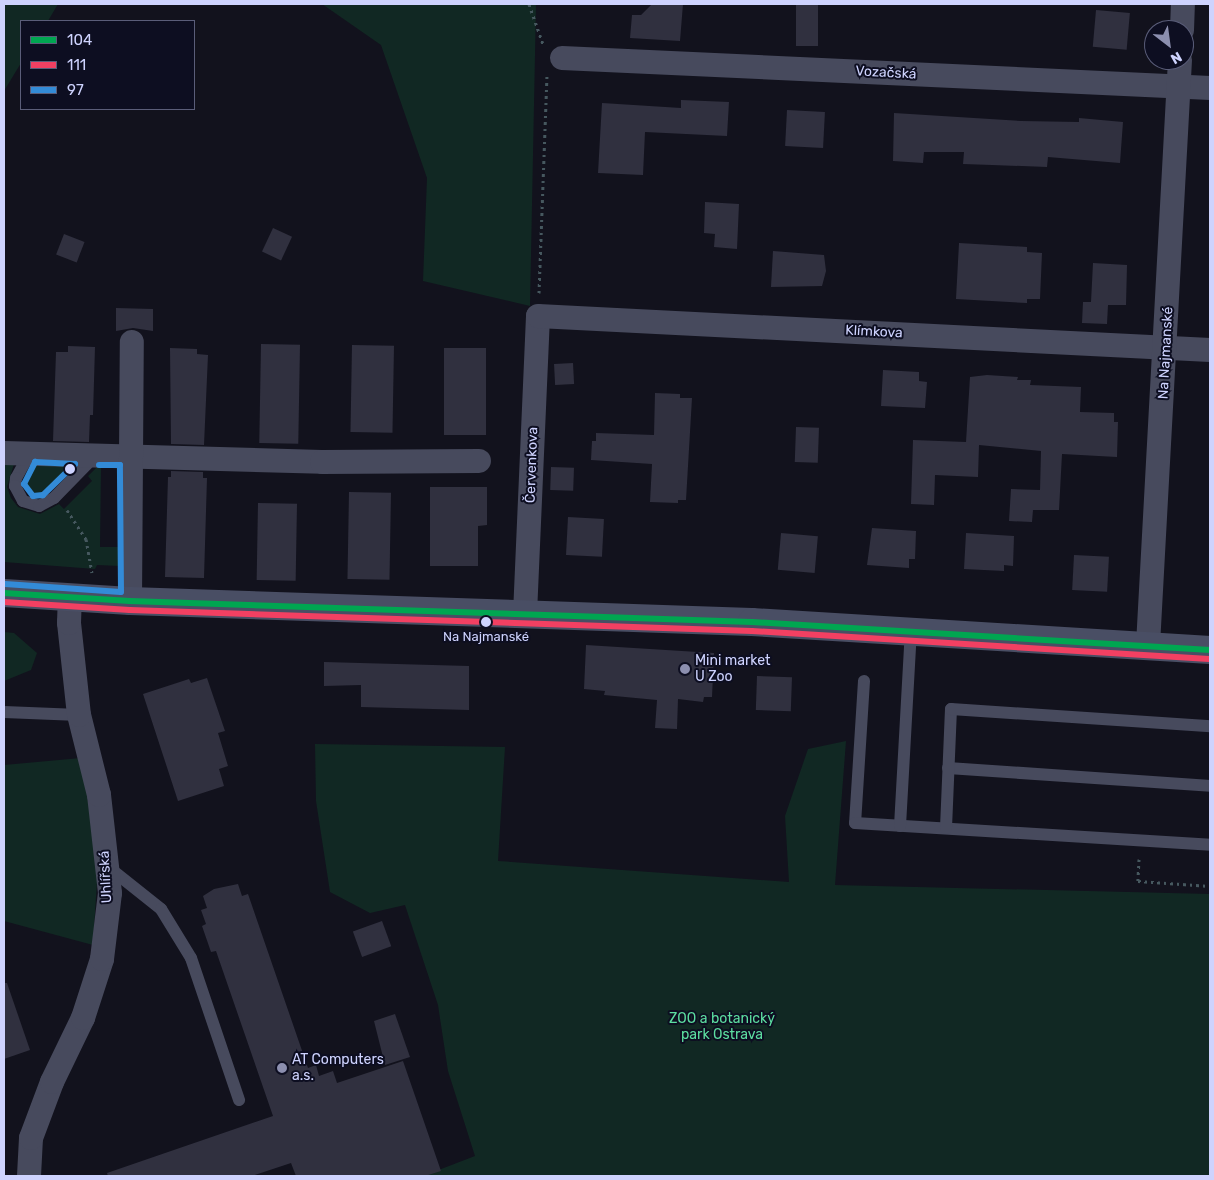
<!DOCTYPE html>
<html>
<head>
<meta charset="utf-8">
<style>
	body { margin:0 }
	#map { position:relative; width:1214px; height:1180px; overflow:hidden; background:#12121d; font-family:Rubik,sans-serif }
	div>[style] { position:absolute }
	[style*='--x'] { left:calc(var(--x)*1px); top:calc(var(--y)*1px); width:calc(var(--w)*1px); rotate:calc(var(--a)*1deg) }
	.green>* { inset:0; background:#112823 }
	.building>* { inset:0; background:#30303f; transform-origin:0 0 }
	.path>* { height:3px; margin-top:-1.5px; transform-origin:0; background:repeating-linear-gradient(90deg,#46585f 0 2.5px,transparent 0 6.5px) }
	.lane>* { height:12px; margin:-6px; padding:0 6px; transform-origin:6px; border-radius:6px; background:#474a5d }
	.street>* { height:24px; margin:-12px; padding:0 12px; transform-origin:12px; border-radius:12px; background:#474a5d }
	.secondary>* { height:28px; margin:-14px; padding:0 14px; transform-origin:14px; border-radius:14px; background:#494e64 }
	.bus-1>* { height:6px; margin:-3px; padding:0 3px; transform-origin:3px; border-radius:3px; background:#00a651 }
	.bus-2>* { height:6px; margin:-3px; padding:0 3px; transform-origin:3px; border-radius:3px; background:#f24062 }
	.bus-3>* { height:6px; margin:-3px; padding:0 3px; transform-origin:3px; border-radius:3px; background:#338bd7 }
	.dots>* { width:14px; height:14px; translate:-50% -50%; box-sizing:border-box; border:2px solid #0d0e21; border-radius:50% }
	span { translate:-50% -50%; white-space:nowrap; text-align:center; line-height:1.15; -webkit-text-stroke:4px #0d0e21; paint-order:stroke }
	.bus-label { font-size:13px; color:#ced3fe }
	.street-label { font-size:14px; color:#ced3fe }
	.poi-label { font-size:14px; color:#ced3fe }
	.left { translate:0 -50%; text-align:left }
	.park-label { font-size:14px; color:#5cdda0 }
	.frame { position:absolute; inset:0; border:5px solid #ced3fe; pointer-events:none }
	.legend { position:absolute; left:20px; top:20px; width:175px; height:90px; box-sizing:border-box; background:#0d0e21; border:1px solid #5a5d79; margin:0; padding:6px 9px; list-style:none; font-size:15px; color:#ced3fe }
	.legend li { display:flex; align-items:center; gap:10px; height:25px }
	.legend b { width:25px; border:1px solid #5a5d79 }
	.north { position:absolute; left:1144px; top:20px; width:50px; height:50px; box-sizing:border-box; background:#0d0e21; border:1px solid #5a5d79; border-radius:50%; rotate:150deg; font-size:14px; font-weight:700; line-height:20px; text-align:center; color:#ced3fe }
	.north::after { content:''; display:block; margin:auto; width:18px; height:22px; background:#8c8faf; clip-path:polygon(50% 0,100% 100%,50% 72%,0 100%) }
</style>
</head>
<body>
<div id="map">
	<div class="green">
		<i style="clip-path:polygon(4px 4px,58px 4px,48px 21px,21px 21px,21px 63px,4px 91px)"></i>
		<i style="clip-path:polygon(322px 4px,536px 4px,530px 306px,423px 281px,427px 178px,381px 45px)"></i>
		<i style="clip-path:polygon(4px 464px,14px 464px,7px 487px,11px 498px,18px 507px,40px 514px,59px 504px,64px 509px,92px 481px,88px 476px,97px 467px,101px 467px,100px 547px,120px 547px,120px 566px,97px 565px,95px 569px,4px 562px)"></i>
		<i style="clip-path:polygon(35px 465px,72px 466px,38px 496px,30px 493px,25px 485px)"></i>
		<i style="clip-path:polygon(4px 632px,14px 633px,37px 653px,31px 670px,4px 681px)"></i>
		<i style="clip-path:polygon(846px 741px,835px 885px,1210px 894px,1210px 1176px,423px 1176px,475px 1156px,448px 1071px,438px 1005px,405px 905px,370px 913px,330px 892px,316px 801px,315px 744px,505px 747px,498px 861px,789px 882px,785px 816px,808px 749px)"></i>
		<i style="clip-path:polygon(81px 758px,99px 850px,93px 945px,4px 921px,4px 765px)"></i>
	</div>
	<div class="building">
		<i style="clip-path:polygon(652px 4px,683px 4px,680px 41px,630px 38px,632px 15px,641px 15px)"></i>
		<i style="left:796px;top:4px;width:22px;height:42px"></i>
		<i style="left:1096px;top:10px;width:34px;height:37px;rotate:5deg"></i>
		<i style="clip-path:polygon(681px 100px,729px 102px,727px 136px,645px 132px,643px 175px,598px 173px,602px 103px,681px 108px)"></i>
		<i style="left:787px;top:110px;width:38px;height:36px;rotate:3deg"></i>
		<i style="clip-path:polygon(894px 113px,1021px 121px,1079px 122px,1079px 118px,1123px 122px,1120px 163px,1048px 157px,1047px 167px,992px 165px,963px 164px,964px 152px,924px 152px,923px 163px,893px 161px)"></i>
		<i style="clip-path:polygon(705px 202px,739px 204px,737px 249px,714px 247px,715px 234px,704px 233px)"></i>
		<i style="left:273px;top:228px;width:21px;height:26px;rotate:25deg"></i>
		<i style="left:64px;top:234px;width:22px;height:22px;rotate:21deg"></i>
		<i style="clip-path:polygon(959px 243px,1027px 247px,1027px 252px,1042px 253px,1040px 299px,1027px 299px,1027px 303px,956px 299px)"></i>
		<i style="clip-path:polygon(773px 251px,824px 255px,826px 271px,822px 286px,771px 287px)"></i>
		<i style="clip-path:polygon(1093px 263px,1127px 265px,1126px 305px,1108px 305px,1107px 324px,1082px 323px,1083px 302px,1091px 302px)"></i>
		<i style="clip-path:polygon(116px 308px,153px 309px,153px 331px,133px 328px,116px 331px)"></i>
		<i style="left:261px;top:344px;width:39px;height:99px;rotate:1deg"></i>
		<i style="left:352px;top:345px;width:42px;height:87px;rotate:1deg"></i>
		<i style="clip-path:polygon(68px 346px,95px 347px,93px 415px,90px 415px,89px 442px,53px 441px,56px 352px,68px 352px)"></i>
		<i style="clip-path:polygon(170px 348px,197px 349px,197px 354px,208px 355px,204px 445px,171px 444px)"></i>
		<i style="left:444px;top:348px;width:42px;height:87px"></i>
		<i style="left:573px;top:363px;width:21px;height:19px;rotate:87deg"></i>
		<i style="clip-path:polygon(883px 370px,919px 372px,919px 381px,927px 382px,925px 408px,881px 406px)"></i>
		<i style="clip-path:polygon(987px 375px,1018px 377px,1017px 380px,1031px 380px,1030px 385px,1081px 387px,1080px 412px,1114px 413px,1114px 422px,1118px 422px,1117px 457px,1062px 454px,1059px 510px,1033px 510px,1032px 522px,1009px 521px,1011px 489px,1040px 490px,1041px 451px,979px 445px,978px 477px,935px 475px,934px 505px,911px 504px,913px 440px,966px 442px,970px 377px)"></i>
		<i style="clip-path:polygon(655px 393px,680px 394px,680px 398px,692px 398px,686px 500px,678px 500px,678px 503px,650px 502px,652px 464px,591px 460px,592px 441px,596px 441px,596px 433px,654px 435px)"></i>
		<i style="left:796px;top:427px;width:23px;height:35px;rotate:2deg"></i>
		<i style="left:551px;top:467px;width:23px;height:23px;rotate:2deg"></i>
		<i style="clip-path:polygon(171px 471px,203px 472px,203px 478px,207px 478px,204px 578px,165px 577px,168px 477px,171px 477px)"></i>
		<i style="clip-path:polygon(430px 487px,487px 487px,487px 525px,478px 526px,478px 566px,430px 566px)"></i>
		<i style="left:349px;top:492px;width:42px;height:87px;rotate:1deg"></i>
		<i style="left:258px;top:503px;width:39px;height:77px;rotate:1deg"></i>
		<i style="left:568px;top:517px;width:36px;height:38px;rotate:3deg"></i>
		<i style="clip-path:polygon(872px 528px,916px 531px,915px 559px,909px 559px,909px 568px,867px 565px)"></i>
		<i style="left:781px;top:533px;width:37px;height:37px;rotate:5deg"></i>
		<i style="clip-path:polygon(966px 533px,1014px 536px,1013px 566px,1004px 565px,1004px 571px,964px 569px)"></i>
		<i style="left:1074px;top:555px;width:35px;height:35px;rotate:3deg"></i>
		<i style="clip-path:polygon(586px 645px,714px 653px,712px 697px,704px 697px,703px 702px,678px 699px,677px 729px,655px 728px,657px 700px,604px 695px,605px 691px,584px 689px)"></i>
		<i style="clip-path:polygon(324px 662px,469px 666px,469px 710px,361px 707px,361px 685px,324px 686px)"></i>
		<i style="left:757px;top:676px;width:35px;height:34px;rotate:2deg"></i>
		<i style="clip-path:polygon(207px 678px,225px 731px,218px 733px,228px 766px,219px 769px,224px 786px,178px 801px,143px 694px,189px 679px,191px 683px)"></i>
		<i style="clip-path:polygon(238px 884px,242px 896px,248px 894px,308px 1068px,316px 1065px,319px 1076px,333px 1071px,337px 1083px,403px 1061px,441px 1171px,425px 1176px,296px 1176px,291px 1163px,252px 1176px,108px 1176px,107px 1173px,273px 1116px,216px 951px,211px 952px,202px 926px,206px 924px,201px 910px,207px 908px,203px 896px,214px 889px)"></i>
		<i style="left:382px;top:921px;width:27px;height:31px;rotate:70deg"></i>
		<i style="clip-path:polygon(4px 983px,7px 983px,30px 1050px,4px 1059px)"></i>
		<i style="clip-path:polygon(395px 1014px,410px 1057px,385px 1065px,374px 1021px)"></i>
	</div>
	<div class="path">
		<i style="--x:529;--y:4;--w:42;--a:70.7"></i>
		<i style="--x:539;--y:293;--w:217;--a:-87.9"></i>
		<i style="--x:67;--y:510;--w:35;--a:57"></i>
		<i style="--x:86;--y:539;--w:34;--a:80"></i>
		<i style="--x:1139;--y:859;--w:22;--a:93"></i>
		<i style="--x:1138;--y:881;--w:72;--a:4"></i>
	</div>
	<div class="lane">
		<i style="--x:30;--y:453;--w:29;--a:119"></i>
		<i style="--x:16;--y:478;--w:8;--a:97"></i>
		<i style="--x:15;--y:486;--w:17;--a:62"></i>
		<i style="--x:23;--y:501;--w:17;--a:17"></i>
		<i style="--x:39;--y:506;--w:17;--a:-28"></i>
		<i style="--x:54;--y:498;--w:59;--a:-45.7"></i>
		<i style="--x:864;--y:681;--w:142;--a:93.6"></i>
		<i style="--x:855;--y:823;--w:356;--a:3.5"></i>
		<i style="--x:4;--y:712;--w:75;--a:2.3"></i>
		<i style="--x:948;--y:768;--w:263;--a:3.9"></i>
		<i style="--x:900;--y:826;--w:194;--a:-86.8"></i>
		<i style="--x:946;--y:828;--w:119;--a:-87.6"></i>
		<i style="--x:951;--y:709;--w:260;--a:3.8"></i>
		<i style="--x:107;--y:866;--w:69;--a:38.5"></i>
		<i style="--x:161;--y:909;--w:57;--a:58.5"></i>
		<i style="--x:191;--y:958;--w:150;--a:71.3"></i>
	</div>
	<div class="street">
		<i style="--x:1182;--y:30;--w:26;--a:-88"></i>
		<i style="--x:562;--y:58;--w:649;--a:2.65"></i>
		<i style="--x:4;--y:453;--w:318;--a:1.6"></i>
		<i style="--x:322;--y:462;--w:157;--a:-0.4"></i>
		<i style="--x:130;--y:601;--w:259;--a:-89.6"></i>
		<i style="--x:525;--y:614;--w:298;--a:-87.5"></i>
		<i style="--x:538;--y:316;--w:673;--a:2.9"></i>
		<i style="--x:1148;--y:645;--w:586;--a:-86.87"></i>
		<i style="--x:29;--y:1176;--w:38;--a:-87"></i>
		<i style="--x:31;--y:1138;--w:60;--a:-69.4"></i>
		<i style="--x:52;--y:1082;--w:71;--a:-64.2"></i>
		<i style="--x:83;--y:1018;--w:62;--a:-72.1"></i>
		<i style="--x:102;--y:959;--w:66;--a:-83.1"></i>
		<i style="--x:110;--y:893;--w:99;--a:-96.4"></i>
		<i style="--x:99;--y:795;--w:82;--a:-104"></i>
		<i style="--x:79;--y:715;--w:93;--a:-96.2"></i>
		<i style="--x:69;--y:623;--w:25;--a:-88"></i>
	</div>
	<div class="secondary">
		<i style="--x:4;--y:593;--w:126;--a:3.6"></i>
		<i style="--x:130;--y:601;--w:622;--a:1.93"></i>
		<i style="--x:752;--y:622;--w:459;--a:3.5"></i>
	</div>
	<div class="bus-1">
		<i style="--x:4;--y:593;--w:126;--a:3.6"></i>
		<i style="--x:130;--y:601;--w:622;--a:1.93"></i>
		<i style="--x:752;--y:622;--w:459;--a:3.5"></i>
	</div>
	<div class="bus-2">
		<i style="--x:4;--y:602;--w:126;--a:3.6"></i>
		<i style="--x:130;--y:610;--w:622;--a:1.93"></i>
		<i style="--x:752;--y:631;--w:458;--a:3.5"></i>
	</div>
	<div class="bus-3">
		<i style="--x:35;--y:462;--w:40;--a:2.9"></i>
		<i style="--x:75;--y:464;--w:45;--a:135.9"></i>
		<i style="--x:43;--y:495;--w:10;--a:174"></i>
		<i style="--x:33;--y:496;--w:15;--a:-127"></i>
		<i style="--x:24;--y:484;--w:25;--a:-63"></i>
		<i style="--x:5;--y:584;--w:116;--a:3.9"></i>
		<i style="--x:121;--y:592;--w:127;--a:-90.5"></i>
		<i style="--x:120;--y:465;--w:21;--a:180"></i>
	</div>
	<div class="dots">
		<i style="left:70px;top:469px;background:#ced3fe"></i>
		<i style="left:486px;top:622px;background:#ced3fe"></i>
		<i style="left:685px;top:669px;background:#8c8faf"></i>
		<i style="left:282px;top:1068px;background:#8c8faf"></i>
	</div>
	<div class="bus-label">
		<span style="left:486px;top:637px">Na Najmanské</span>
	</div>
	<div class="street-label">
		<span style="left:886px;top:73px;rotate:3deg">Vozačská</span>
		<span style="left:874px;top:332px;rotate:3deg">Klímkova</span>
		<span style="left:1166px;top:353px;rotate:-87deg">Na Najmanské</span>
		<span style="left:532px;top:465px;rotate:-88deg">Červenkova</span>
		<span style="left:106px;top:877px;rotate:-93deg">Uhlířská</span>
	</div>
	<div class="poi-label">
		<span class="left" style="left:695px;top:669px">Mini market<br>U Zoo</span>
		<span class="left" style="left:292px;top:1068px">AT Computers<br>a.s.</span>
	</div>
	<div class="park-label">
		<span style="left:722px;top:1027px">ZOO a botanický<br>park Ostrava</span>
	</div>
	<div class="frame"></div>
	<ul class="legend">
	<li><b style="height:6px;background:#00a651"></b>104</li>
	<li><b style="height:6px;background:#f24062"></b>111</li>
	<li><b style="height:6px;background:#338bd7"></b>97</li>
	</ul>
	<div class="north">N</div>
</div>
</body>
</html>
